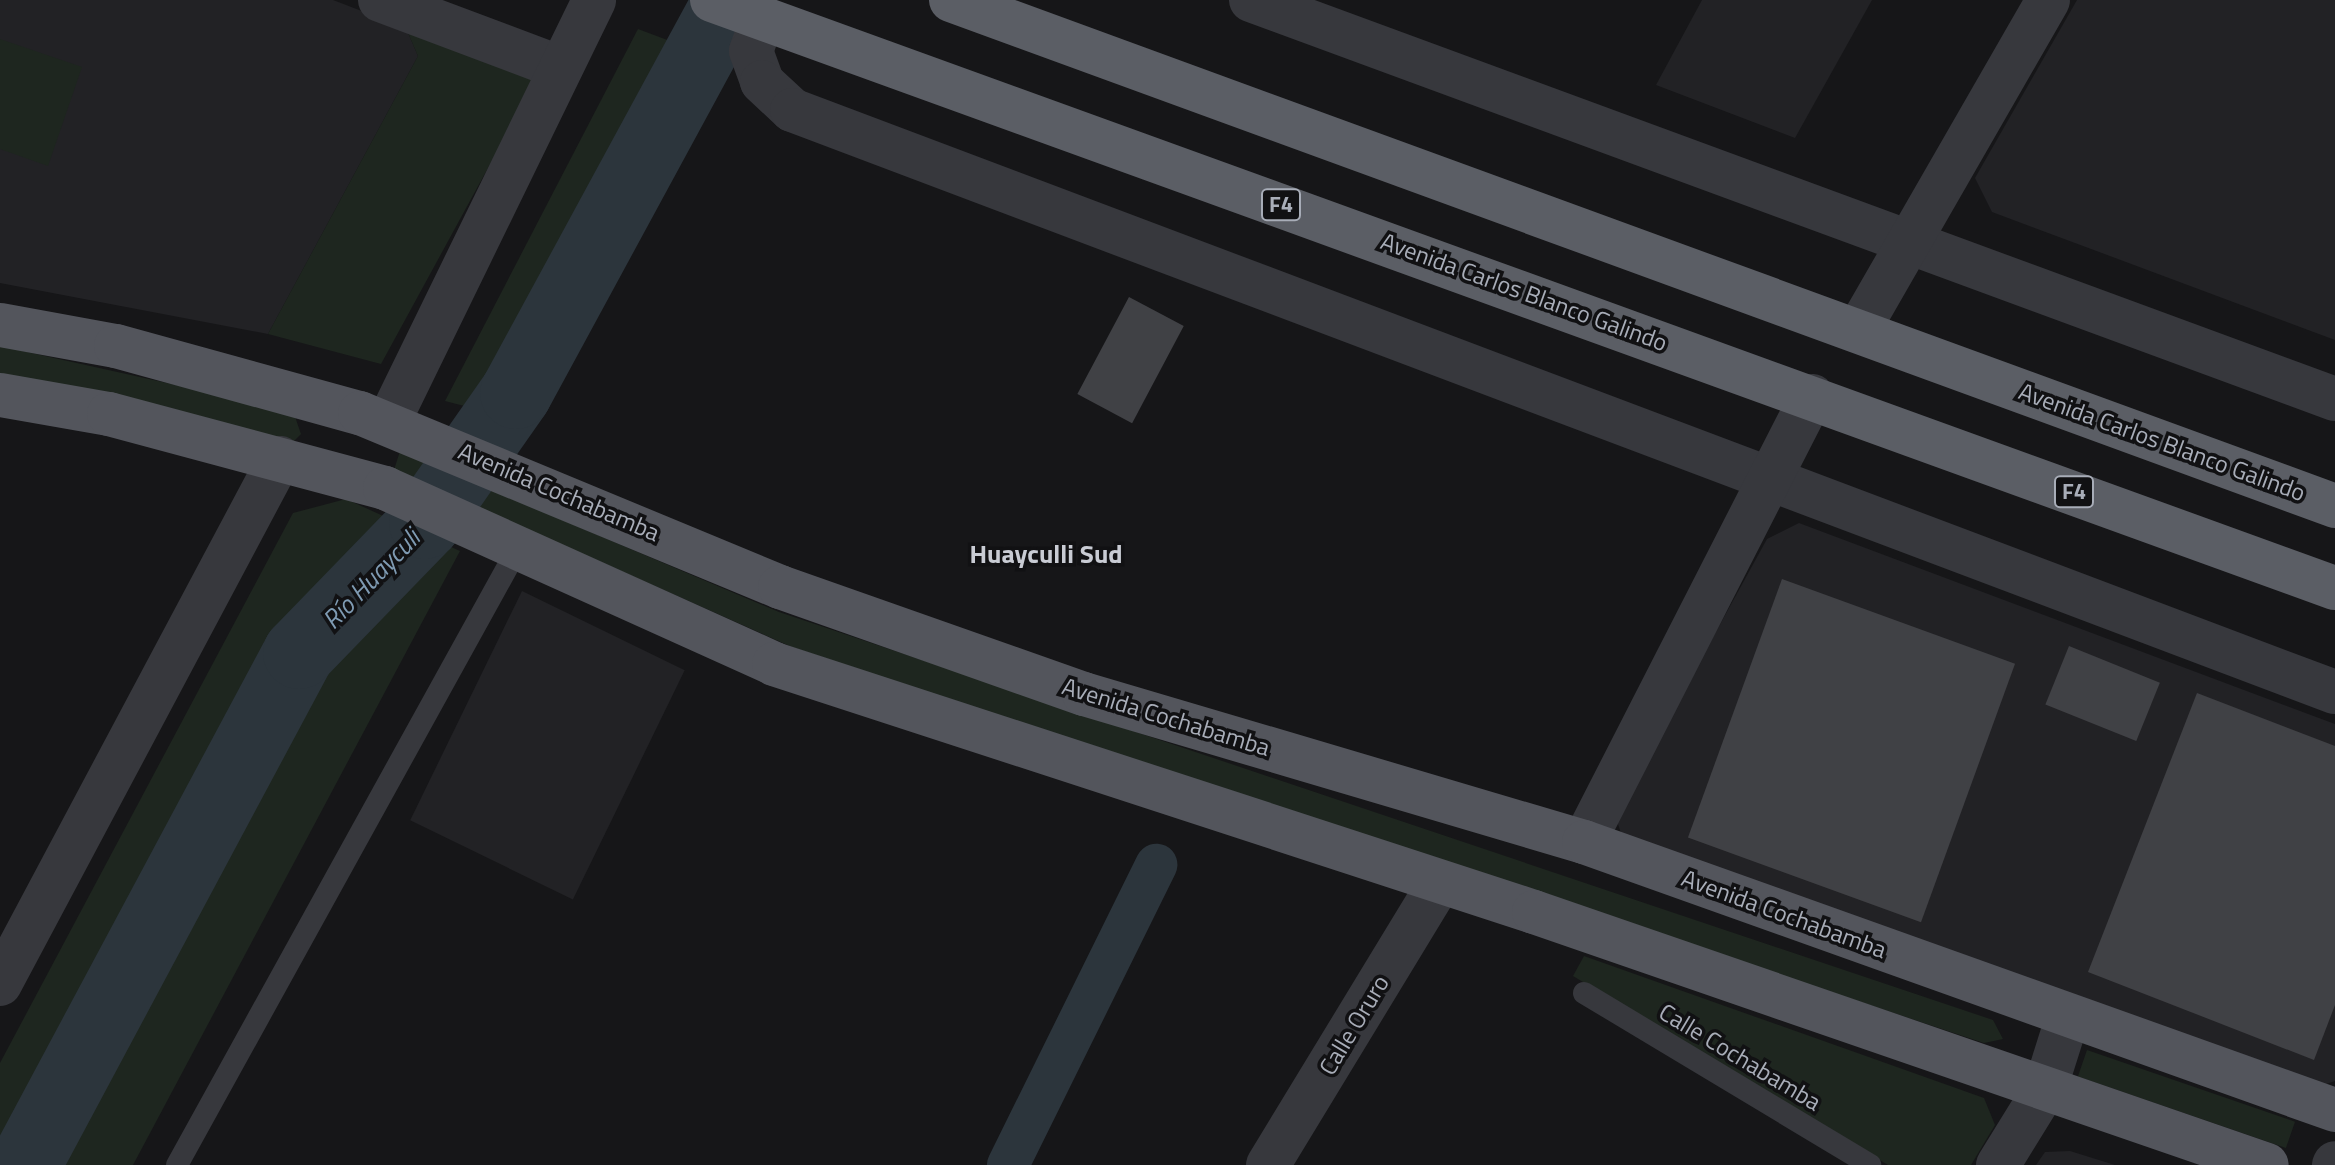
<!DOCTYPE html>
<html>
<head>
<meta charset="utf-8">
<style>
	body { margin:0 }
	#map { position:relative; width:2335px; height:1165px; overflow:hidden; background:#161618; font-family:"Titillium Web",sans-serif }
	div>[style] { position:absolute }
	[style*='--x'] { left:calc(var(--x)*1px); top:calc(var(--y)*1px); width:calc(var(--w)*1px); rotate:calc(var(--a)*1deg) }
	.built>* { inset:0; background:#222225; transform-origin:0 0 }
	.green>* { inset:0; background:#1e261f; transform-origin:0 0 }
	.canal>* { height:42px; margin:-21px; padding:0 21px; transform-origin:21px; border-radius:21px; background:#2c353c }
	.river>* { height:72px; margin:-36px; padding:0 36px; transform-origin:36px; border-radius:36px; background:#2c353c }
	.building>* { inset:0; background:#404145; transform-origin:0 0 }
	.service>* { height:22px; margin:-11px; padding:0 11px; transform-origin:11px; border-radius:11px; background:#37383d }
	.minor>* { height:44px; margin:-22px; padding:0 22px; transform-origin:22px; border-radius:22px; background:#37383d }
	.primary>* { height:44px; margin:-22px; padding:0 22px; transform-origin:22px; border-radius:22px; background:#53555c }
	.trunk>* { height:44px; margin:-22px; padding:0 22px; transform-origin:22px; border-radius:22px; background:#5b5e65 }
	span { translate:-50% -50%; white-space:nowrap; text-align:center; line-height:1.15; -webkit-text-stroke:7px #111113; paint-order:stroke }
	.shield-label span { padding:2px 6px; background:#111113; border:2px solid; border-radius:6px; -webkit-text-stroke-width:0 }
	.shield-label { font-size:22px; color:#a8adb8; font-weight:700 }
	.street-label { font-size:24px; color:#a8adb8 }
	.neighbourhood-label { font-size:26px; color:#c9ccd4; font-weight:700 }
	.water-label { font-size:26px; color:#7f9bb3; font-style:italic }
</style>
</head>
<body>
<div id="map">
	<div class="built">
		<i style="clip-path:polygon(0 0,333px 0,406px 28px,418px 56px,268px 334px,0 283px)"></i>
		<i style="clip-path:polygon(1702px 0,1872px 0,1795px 138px,1656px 85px)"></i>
		<i style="clip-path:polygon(2077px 0,2335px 0,2335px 340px,1992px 212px,1975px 178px)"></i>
		<i style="clip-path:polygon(1799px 523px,2335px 724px,2335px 1081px,2317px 1087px,1621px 833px,1615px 815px,1767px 539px)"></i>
		<i style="left:522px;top:591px;width:181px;height:255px;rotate:26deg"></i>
		<i style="clip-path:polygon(2070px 1151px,2115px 1165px,2036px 1165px,2045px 1152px)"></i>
	</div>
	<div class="green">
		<i style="clip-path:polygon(406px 28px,537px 78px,381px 364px,268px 334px,418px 56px)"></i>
		<i style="clip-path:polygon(638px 29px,734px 65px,526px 422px,445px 401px)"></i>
		<i style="clip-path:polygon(0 39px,82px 67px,48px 166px,0 149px)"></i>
		<i style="clip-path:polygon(0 346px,293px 411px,301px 434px,294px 441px,0 374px)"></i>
		<i style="clip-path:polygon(400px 451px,779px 612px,1993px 1020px,2003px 1039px,1984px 1043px,792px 647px,394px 470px)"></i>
		<i style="clip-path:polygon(346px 499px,460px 551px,133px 1165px,0 1165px,0 1063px,293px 513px)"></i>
		<i style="clip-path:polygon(1584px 956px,1984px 1098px,1995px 1125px,1971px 1165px,1888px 1165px,1573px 976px)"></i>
		<i style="left:2087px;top:1050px;width:220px;height:28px;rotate:19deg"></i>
	</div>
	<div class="canal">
		<i style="--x:1008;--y:1165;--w:335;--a:-63.7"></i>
	</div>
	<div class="river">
		<i style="--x:25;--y:1165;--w:581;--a:-61.85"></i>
		<i style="--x:299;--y:653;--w:181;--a:-45.9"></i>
		<i style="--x:425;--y:523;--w:159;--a:-55"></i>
		<i style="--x:516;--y:393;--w:447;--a:-61.5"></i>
	</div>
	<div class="building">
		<i style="left:1129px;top:297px;width:62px;height:110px;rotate:28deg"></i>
		<i style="left:1782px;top:579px;width:248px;height:275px;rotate:20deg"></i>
		<i style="left:2069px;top:646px;width:98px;height:63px;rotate:22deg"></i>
		<i style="clip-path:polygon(2197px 693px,2335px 746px,2335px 1005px,2314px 1060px,2088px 972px)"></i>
	</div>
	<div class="service">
		<i style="--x:1584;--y:993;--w:334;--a:31"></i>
		<i style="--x:177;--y:1165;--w:705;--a:-61.07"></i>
	</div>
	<div class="minor">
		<i style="--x:380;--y:0;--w:193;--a:20.6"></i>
		<i style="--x:1251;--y:0;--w:1155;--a:20.21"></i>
		<i style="--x:763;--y:18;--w:35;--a:110"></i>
		<i style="--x:751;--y:51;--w:33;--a:70"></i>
		<i style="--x:762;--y:82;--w:41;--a:43"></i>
		<i style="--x:792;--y:110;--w:1649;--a:20.67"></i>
		<i style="--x:1859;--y:329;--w:379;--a:-60.1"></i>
		<i style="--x:388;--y:423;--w:470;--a:-64"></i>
		<i style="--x:1584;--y:842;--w:501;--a:-62.92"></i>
		<i style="--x:0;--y:984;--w:596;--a:-61.97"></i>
		<i style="--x:1268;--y:1165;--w:329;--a:-58.7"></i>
		<i style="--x:1998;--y:1165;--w:89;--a:-58.3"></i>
		<i style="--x:2045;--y:1089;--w:77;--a:-72.5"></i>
		<i style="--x:2334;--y:1165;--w:2;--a:-63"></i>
	</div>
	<div class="primary">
		<i style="--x:0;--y:325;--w:118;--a:10.3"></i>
		<i style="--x:116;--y:346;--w:253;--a:15.4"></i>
		<i style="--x:360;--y:413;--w:455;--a:22.5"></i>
		<i style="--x:780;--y:587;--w:322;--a:19.4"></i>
		<i style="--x:1084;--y:694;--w:521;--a:16.49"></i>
		<i style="--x:1584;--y:842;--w:797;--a:19.64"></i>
		<i style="--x:0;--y:395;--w:111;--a:9.9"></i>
		<i style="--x:109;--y:414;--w:286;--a:15"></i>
		<i style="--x:385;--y:488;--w:427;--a:24.3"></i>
		<i style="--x:774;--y:664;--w:799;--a:18.07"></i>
		<i style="--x:1534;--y:912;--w:775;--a:19.04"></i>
	</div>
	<div class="trunk">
		<i style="--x:712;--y:0;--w:1726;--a:19.92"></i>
		<i style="--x:951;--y:0;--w:1474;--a:20.08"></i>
	</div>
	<div class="shield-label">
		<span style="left:1281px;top:205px">F4</span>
		<span style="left:2074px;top:492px">F4</span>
	</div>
	<div class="street-label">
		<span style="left:1524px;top:292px;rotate:20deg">Avenida Carlos Blanco Galindo</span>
		<span style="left:2162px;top:442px;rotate:20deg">Avenida Carlos Blanco Galindo</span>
		<span style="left:559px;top:492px;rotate:23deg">Avenida Cochabamba</span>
		<span style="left:1166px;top:717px;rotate:17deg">Avenida Cochabamba</span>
		<span style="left:1784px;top:914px;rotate:20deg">Avenida Cochabamba</span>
		<span style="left:1354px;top:1025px;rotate:-59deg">Calle Oruro</span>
		<span style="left:1740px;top:1057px;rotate:31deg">Calle Cochabamba</span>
	</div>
	<div class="neighbourhood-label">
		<span style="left:1046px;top:554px">Huayculli Sud</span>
	</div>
	<div class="water-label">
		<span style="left:371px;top:579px;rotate:-46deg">Río Huayculi</span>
	</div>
</div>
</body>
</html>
